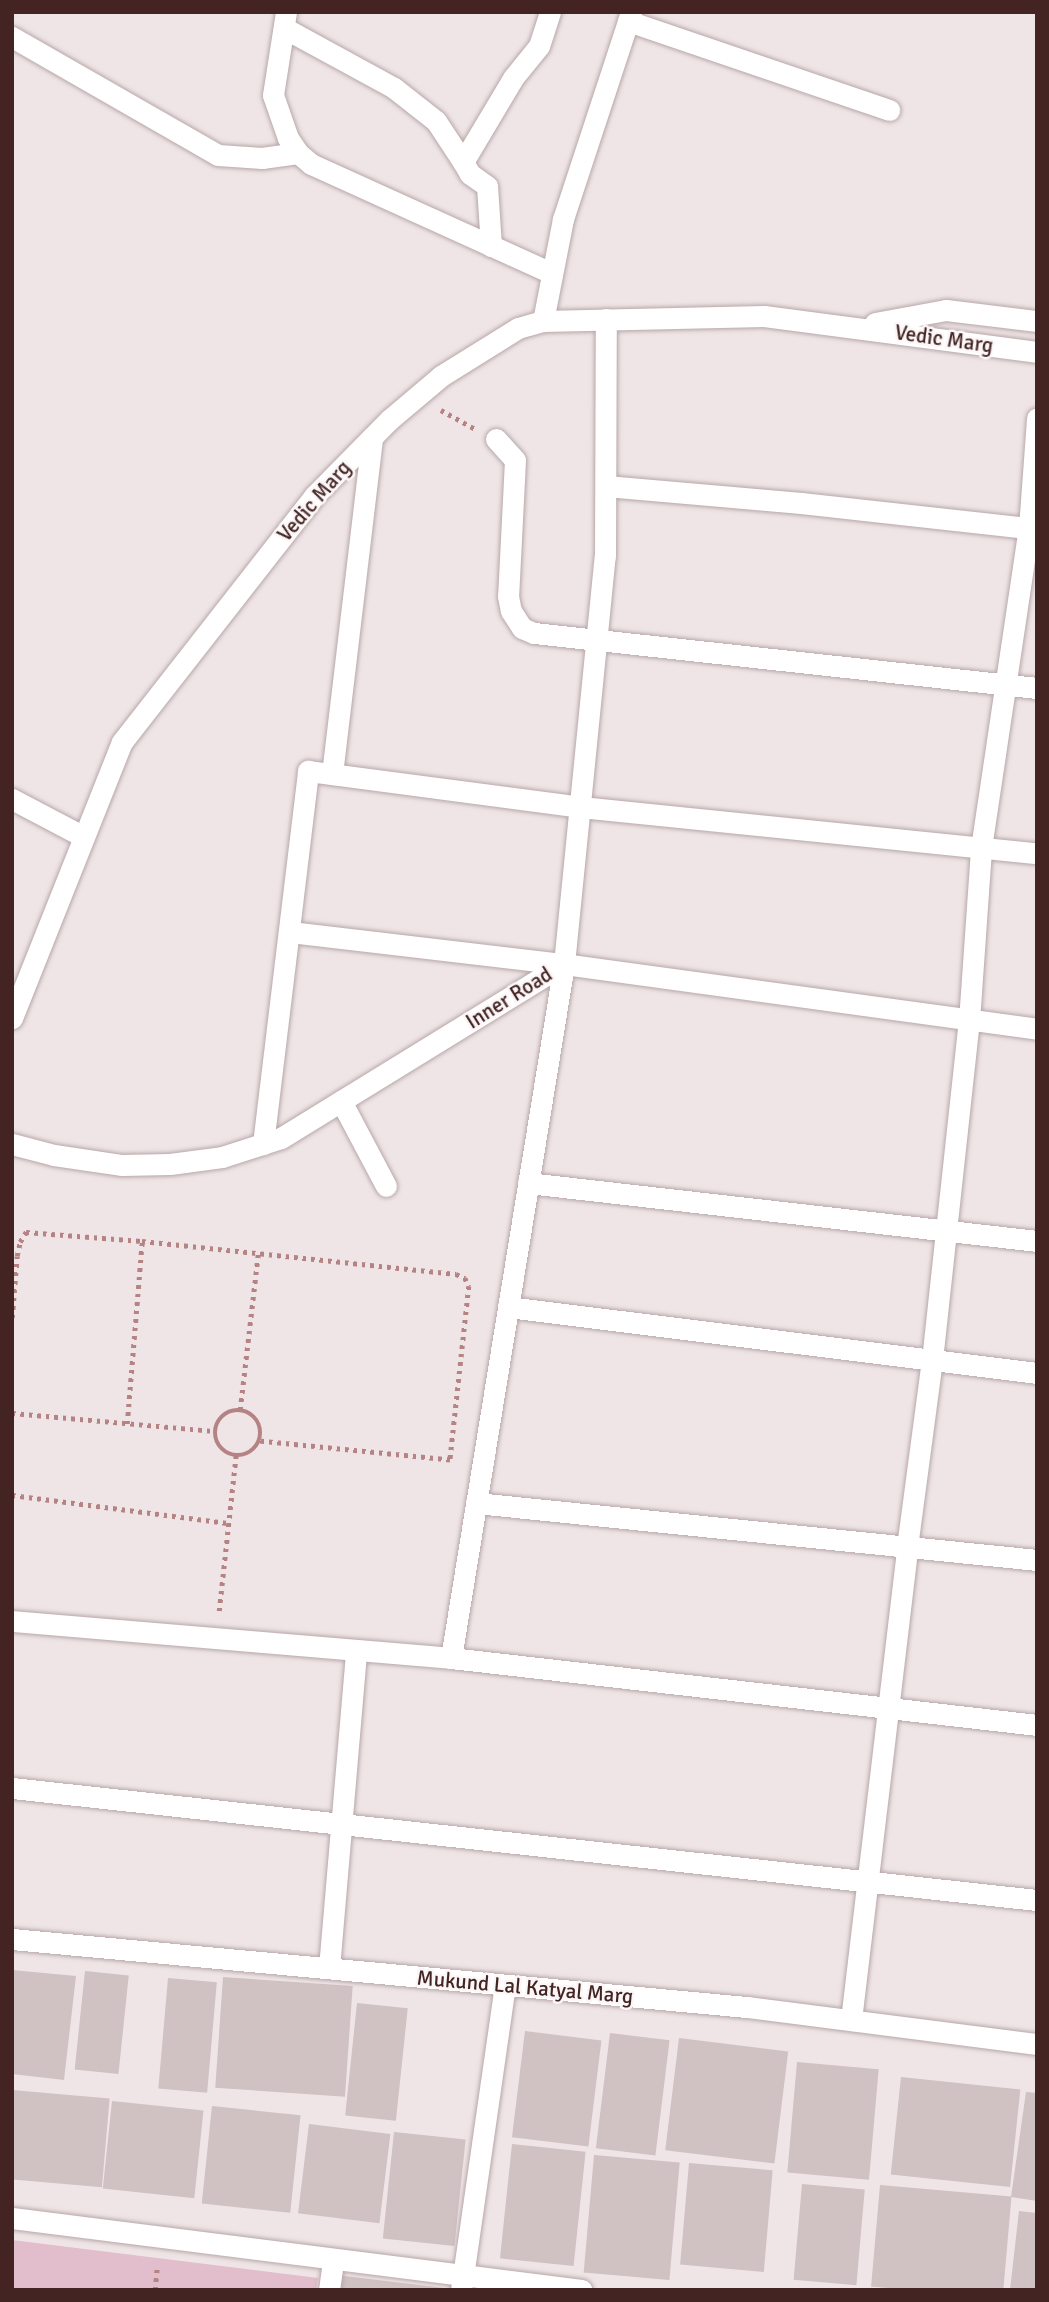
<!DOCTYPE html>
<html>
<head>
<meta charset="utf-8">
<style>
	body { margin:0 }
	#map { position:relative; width:1049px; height:2302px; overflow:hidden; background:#efe5e7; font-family:Signika,sans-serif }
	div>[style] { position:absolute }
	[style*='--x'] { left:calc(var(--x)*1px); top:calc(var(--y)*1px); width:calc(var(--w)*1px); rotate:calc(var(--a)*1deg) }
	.green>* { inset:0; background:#e2bdcc }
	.building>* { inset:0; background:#d0c1c3; transform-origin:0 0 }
	.path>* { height:4.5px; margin-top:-2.25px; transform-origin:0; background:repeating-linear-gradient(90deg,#b58383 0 3.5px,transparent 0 8.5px) }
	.path>.ring { margin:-2.25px; padding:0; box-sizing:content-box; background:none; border:4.5px solid #b58383; border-radius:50% }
	.roads { filter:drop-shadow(0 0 2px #b8a7a8) drop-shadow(0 0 2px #b8a7a8) }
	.street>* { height:21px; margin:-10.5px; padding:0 10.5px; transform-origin:10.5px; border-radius:10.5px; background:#fff }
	span { translate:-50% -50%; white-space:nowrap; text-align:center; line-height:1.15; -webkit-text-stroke:5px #fbf6f7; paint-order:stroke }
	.street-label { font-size:21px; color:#432422 }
	.frame { position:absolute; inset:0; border:14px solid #432422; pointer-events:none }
</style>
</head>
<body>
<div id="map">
	<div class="green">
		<i style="clip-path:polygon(12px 2240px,318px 2278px,316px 2290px,12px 2290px)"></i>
	</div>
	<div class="building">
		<i style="clip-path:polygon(12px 1970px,76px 1976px,64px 2080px,12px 2074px)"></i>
		<i style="left:85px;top:1971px;width:44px;height:99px;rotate:6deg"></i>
		<i style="left:223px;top:1977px;width:130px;height:111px;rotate:4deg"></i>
		<i style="left:168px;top:1978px;width:49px;height:111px;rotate:5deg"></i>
		<i style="left:357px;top:2003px;width:51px;height:113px;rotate:6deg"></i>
		<i style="left:525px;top:2031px;width:77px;height:107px;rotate:7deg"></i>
		<i style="left:610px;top:2033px;width:60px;height:116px;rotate:7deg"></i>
		<i style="left:679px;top:2038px;width:110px;height:113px;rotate:7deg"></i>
		<i style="left:797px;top:2062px;width:82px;height:111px;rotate:5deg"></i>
		<i style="left:901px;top:2077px;width:120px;height:98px;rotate:6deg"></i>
		<i style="left:12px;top:2090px;width:98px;height:89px;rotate:5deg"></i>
		<i style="clip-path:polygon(1026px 2092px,1037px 2093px,1037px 2201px,1011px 2197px)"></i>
		<i style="left:112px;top:2101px;width:92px;height:88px;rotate:6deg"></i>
		<i style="left:212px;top:2106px;width:89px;height:98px;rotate:6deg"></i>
		<i style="left:309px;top:2124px;width:82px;height:90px;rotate:7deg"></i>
		<i style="left:394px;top:2132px;width:72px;height:107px;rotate:6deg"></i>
		<i style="left:512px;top:2144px;width:74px;height:115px;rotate:6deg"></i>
		<i style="left:594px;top:2155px;width:86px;height:118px;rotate:5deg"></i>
		<i style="left:689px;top:2163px;width:84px;height:102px;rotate:5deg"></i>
		<i style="left:802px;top:2184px;width:63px;height:96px;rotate:5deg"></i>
		<i style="left:880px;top:2185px;width:132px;height:102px;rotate:5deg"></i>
		<i style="clip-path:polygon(1019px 2211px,1037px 2213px,1037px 2290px,1010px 2290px)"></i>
		<i style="clip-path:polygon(336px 2275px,444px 2288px,444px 2290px,334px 2290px)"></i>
	</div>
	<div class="path">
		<i style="--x:441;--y:410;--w:38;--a:29"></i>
		<i style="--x:12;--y:1318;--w:62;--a:-85.4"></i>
		<i style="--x:17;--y:1256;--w:14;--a:-78"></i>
		<i style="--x:20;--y:1242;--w:12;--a:-59"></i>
		<i style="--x:26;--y:1232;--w:116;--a:4.4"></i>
		<i style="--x:142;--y:1241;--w:316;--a:6"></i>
		<i style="--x:456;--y:1274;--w:10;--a:24"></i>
		<i style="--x:465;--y:1278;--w:9;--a:63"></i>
		<i style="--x:469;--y:1286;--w:175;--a:96.2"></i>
		<i style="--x:450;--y:1460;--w:192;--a:-174.3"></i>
		<i style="--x:240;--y:1410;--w:157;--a:-83.4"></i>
		<i class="ring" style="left:215px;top:1410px;width:41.5px;height:41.5px"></i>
		<i style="--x:12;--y:1413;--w:204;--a:5.1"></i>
		<i style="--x:127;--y:1424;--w:184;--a:-85.3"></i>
		<i style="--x:12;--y:1495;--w:219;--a:7.4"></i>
		<i style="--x:219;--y:1611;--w:157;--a:-83.8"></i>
		<i style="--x:155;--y:2290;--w:25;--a:-85"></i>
	</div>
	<div class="roads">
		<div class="street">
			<i style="--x:286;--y:12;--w:84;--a:98.9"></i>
			<i style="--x:273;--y:95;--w:46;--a:70.8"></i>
			<i style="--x:288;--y:138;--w:18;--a:56"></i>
			<i style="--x:298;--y:153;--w:17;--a:40"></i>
			<i style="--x:311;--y:164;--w:264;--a:24.4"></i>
			<i style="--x:628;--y:21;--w:276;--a:18.8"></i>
			<i style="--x:286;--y:29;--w:123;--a:28.6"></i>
			<i style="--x:394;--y:88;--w:53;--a:38.2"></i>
			<i style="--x:436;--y:121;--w:49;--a:56.6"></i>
			<i style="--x:12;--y:37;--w:237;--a:29.8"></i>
			<i style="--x:218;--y:155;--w:44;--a:3.9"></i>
			<i style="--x:262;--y:158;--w:36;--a:-8"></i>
			<i style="--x:491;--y:246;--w:60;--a:-93.8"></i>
			<i style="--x:487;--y:186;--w:21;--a:-145"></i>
			<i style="--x:470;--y:174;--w:14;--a:-120"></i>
			<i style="--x:463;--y:162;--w:98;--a:-59.2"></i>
			<i style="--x:513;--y:78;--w:41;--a:-50.9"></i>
			<i style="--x:539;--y:46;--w:36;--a:-72"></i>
			<i style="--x:543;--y:321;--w:104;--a:-78.9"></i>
			<i style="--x:563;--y:219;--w:218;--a:-71.8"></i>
			<i style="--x:875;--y:323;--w:72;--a:-10.4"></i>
			<i style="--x:946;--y:310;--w:92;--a:6.9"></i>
			<i style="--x:496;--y:439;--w:28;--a:48"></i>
			<i style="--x:515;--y:460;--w:136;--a:92.9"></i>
			<i style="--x:508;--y:596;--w:15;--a:79"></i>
			<i style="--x:511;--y:611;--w:20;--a:57"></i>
			<i style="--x:522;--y:628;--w:13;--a:23"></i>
			<i style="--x:534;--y:633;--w:506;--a:6.24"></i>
			<i style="--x:606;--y:486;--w:196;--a:5"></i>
			<i style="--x:801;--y:503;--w:237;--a:6.3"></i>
			<i style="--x:332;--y:774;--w:339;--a:-83.2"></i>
			<i style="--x:12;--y:799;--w:81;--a:27.8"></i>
			<i style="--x:290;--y:932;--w:276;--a:6.7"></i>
			<i style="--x:564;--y:964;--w:477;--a:7.8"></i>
			<i style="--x:12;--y:1018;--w:297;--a:-68.3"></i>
			<i style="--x:122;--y:742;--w:312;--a:-52"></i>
			<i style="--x:314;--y:496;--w:107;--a:-45.4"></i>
			<i style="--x:389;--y:420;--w:68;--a:-40.2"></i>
			<i style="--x:441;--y:376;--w:91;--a:-31.9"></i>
			<i style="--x:518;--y:328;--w:26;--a:-16"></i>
			<i style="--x:543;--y:321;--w:221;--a:-1.3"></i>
			<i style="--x:764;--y:316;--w:275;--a:7.5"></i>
			<i style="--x:341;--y:1101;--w:96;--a:62.1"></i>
			<i style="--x:12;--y:1144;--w:43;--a:14.7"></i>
			<i style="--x:54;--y:1155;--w:69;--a:8.4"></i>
			<i style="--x:122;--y:1165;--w:48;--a:-1.2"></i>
			<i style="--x:170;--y:1164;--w:52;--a:-7.7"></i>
			<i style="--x:222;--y:1157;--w:62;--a:-17.9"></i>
			<i style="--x:281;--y:1138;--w:332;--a:-31.6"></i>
			<i style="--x:263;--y:1144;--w:376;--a:-83.1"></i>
			<i style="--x:308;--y:771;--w:275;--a:7.5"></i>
			<i style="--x:581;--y:807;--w:458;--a:5.8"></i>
			<i style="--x:528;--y:1183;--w:512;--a:6.5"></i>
			<i style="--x:508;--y:1307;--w:533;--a:7.11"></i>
			<i style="--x:476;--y:1503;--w:564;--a:5.8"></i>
			<i style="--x:12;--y:1621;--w:441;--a:4.8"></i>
			<i style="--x:451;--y:1658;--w:590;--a:6.52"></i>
			<i style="--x:451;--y:1658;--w:703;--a:-80.75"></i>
			<i style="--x:564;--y:964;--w:410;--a:-84.3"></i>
			<i style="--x:605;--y:556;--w:237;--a:-89.8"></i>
			<i style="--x:12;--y:1788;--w:1031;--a:6.24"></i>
			<i style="--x:12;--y:1939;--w:738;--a:5.29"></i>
			<i style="--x:747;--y:2007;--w:292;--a:7.3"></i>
			<i style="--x:329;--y:1968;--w:319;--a:-85.1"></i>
			<i style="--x:851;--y:2020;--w:476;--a:-83.2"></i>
			<i style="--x:907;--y:1547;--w:189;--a:-82.4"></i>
			<i style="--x:932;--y:1360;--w:341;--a:-83.8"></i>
			<i style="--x:969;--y:1021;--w:173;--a:-86"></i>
			<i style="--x:981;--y:848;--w:324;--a:-81.5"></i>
			<i style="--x:1029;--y:528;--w:110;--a:-85.8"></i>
			<i style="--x:12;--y:2218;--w:574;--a:7.21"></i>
			<i style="--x:329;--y:2290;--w:29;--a:-82"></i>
			<i style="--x:461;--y:2290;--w:308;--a:-81.8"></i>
		</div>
	</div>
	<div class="street-label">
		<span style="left:944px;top:339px;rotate:8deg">Vedic Marg</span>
		<span style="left:314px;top:501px;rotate:-49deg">Vedic Marg</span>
		<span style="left:509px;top:998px;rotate:-32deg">Inner Road</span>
		<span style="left:525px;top:1987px;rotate:5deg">Mukund Lal Katyal Marg</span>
	</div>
	<div class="frame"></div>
</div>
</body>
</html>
